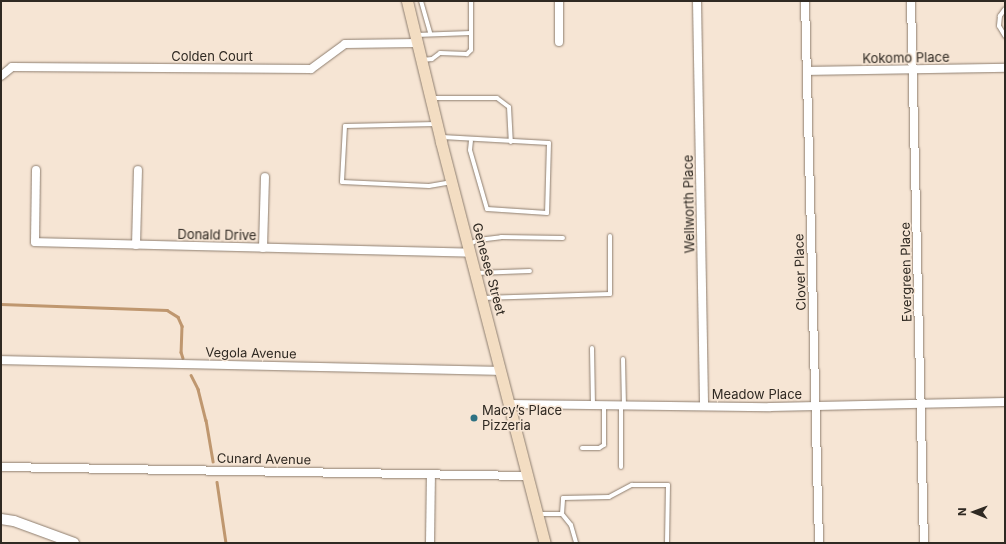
<!DOCTYPE html>
<html>
<head>
<meta charset="utf-8">
<style>
	body { margin:0 }
	#map { position:relative; width:1006px; height:544px; overflow:hidden; background:#f6e5d4; font-family:Inter,sans-serif }
	div>[style] { position:absolute }
	[style*='--x'] { left:calc(var(--x)*1px); top:calc(var(--y)*1px); width:calc(var(--w)*1px); rotate:calc(var(--a)*1deg) }
	.stream>* { height:2.5px; margin:-1.25px; padding:0 1.25px; transform-origin:1.25px; border-radius:1.25px; background:#bf976f }
	.roads { filter:drop-shadow(0 0 1px #8e7e6f) drop-shadow(0 0 1px #8e7e6f) }
	.service>* { height:4px; margin:-2px; padding:0 2px; transform-origin:2px; border-radius:2px; background:#fff }
	.minor>* { height:8px; margin:-4px; padding:0 4px; transform-origin:4px; border-radius:4px; background:#fff }
	.tertiary>* { height:10px; margin:-5px; padding:0 5px; transform-origin:5px; border-radius:5px; background:#fff }
	.secondary>* { height:11px; margin:-5.5px; padding:0 5.5px; transform-origin:5.5px; border-radius:5.5px; background:#f3ddc2 }
	.dots>* { width:11px; height:11px; translate:-50% -50%; box-sizing:border-box; border:2px solid #f6e5d4; border-radius:50% }
	span { translate:-50% -50%; white-space:nowrap; text-align:center; line-height:1.15; -webkit-text-stroke:3px #f6e5d4; paint-order:stroke }
	.street-label { font-size:13px; color:#2f2922 }
	.poi-label { font-size:13px; color:#2f2922 }
	.left { translate:0 -50%; text-align:left }
	.frame { position:absolute; inset:0; border:2px solid #2f2922; pointer-events:none }
	.north { position:absolute; left:954px; top:492px; width:40px; height:40px; -webkit-text-stroke:3px #f6e5d4; paint-order:stroke; rotate:271deg; font-size:11px; font-weight:700; line-height:16px; text-align:center; color:#2f2922 }
	.north::after { content:''; display:block; margin:auto; width:14px; height:18px; background:#2f2922; clip-path:polygon(50% 0,100% 100%,50% 72%,0 100%) }
</style>
</head>
<body>
<div id="map">
	<div class="stream">
		<i style="--x:1;--y:304;--w:166;--a:2.1"></i>
		<i style="--x:167;--y:310;--w:13;--a:32"></i>
		<i style="--x:178;--y:317;--w:10;--a:66"></i>
		<i style="--x:182;--y:326;--w:26;--a:92"></i>
		<i style="--x:181;--y:352;--w:6;--a:72"></i>
		<i style="--x:191;--y:375;--w:16;--a:63"></i>
		<i style="--x:198;--y:389;--w:32;--a:76"></i>
		<i style="--x:206;--y:420;--w:42;--a:80.3"></i>
		<i style="--x:217;--y:482;--w:62;--a:81.6"></i>
	</div>
	<div class="roads">
		<div class="service">
			<i style="--x:421;--y:1;--w:33;--a:74"></i>
			<i style="--x:471;--y:1;--w:32;--a:90"></i>
			<i style="--x:1005;--y:9;--w:9;--a:126"></i>
			<i style="--x:1000;--y:16;--w:10;--a:96"></i>
			<i style="--x:999;--y:26;--w:12;--a:59"></i>
			<i style="--x:416;--y:35;--w:55;--a:-2.1"></i>
			<i style="--x:471;--y:33;--w:17;--a:90"></i>
			<i style="--x:471;--y:50;--w:6;--a:135"></i>
			<i style="--x:467;--y:54;--w:27;--a:-178"></i>
			<i style="--x:440;--y:53;--w:10;--a:143"></i>
			<i style="--x:432;--y:59;--w:10;--a:174"></i>
			<i style="--x:431;--y:98;--w:66;--a:0"></i>
			<i style="--x:497;--y:98;--w:15;--a:37"></i>
			<i style="--x:509;--y:107;--w:35;--a:87"></i>
			<i style="--x:436;--y:124;--w:91;--a:178.7"></i>
			<i style="--x:345;--y:126;--w:56;--a:93.1"></i>
			<i style="--x:342;--y:182;--w:87;--a:2.6"></i>
			<i style="--x:429;--y:186;--w:22;--a:-10"></i>
			<i style="--x:442;--y:137;--w:107;--a:3.2"></i>
			<i style="--x:549;--y:143;--w:70;--a:91.6"></i>
			<i style="--x:547;--y:213;--w:60;--a:-176.2"></i>
			<i style="--x:487;--y:209;--w:61;--a:-106.1"></i>
			<i style="--x:470;--y:150;--w:9;--a:-84"></i>
			<i style="--x:468;--y:245;--w:11;--a:-27"></i>
			<i style="--x:478;--y:240;--w:23;--a:-7"></i>
			<i style="--x:501;--y:237;--w:62;--a:0.9"></i>
			<i style="--x:476;--y:273;--w:54;--a:-2.1"></i>
			<i style="--x:482;--y:298;--w:128;--a:-1.8"></i>
			<i style="--x:610;--y:294;--w:58;--a:-90"></i>
			<i style="--x:592;--y:348;--w:57;--a:89"></i>
			<i style="--x:623;--y:359;--w:46;--a:88.8"></i>
			<i style="--x:582;--y:448;--w:17;--a:0"></i>
			<i style="--x:599;--y:448;--w:6;--a:-31"></i>
			<i style="--x:604;--y:445;--w:40;--a:-90"></i>
			<i style="--x:621;--y:467;--w:61;--a:-90"></i>
			<i style="--x:539;--y:514;--w:23;--a:0"></i>
			<i style="--x:562;--y:514;--w:14;--a:51"></i>
			<i style="--x:571;--y:525;--w:19;--a:74"></i>
			<i style="--x:562;--y:514;--w:16;--a:-86"></i>
			<i style="--x:563;--y:498;--w:46;--a:-1.2"></i>
			<i style="--x:609;--y:497;--w:26;--a:-28"></i>
			<i style="--x:632;--y:485;--w:36;--a:0"></i>
			<i style="--x:668;--y:485;--w:58;--a:91"></i>
		</div>
		<div class="minor">
			<i style="--x:559;--y:1;--w:41;--a:90"></i>
			<i style="--x:697;--y:1;--w:405;--a:89"></i>
			<i style="--x:805;--y:1;--w:542;--a:88.52"></i>
			<i style="--x:911;--y:1;--w:542;--a:88.63"></i>
			<i style="--x:807;--y:71;--w:198;--a:-0.9"></i>
			<i style="--x:1;--y:76;--w:14;--a:-39"></i>
			<i style="--x:12;--y:67;--w:299;--a:0.4"></i>
			<i style="--x:311;--y:69;--w:42;--a:-36.3"></i>
			<i style="--x:345;--y:44;--w:72;--a:-0.8"></i>
			<i style="--x:36;--y:170;--w:72;--a:90.8"></i>
			<i style="--x:35;--y:242;--w:435;--a:1.4"></i>
			<i style="--x:136;--y:245;--w:75;--a:-88.5"></i>
			<i style="--x:263;--y:248;--w:71;--a:-88.4"></i>
			<i style="--x:1;--y:360;--w:500;--a:1.26"></i>
			<i style="--x:509;--y:404;--w:261;--a:0.7"></i>
			<i style="--x:770;--y:407;--w:235;--a:-1.2"></i>
			<i style="--x:1;--y:467;--w:525;--a:0.98"></i>
			<i style="--x:430;--y:543;--w:68;--a:-89.2"></i>
		</div>
		<div class="tertiary">
			<i style="--x:1;--y:519;--w:13;--a:9"></i>
			<i style="--x:14;--y:521;--w:64;--a:20.1"></i>
		</div>
		<div class="secondary">
			<i style="--x:407;--y:1;--w:145;--a:76.4"></i>
			<i style="--x:441;--y:142;--w:414;--a:75.5"></i>
		</div>
	</div>
	<div class="dots">
		<i style="left:474px;top:418px;background:#2e7182"></i>
	</div>
	<div class="street-label">
		<span style="left:212px;top:56px">Colden Court</span>
		<span style="left:906px;top:58px;rotate:-1deg">Kokomo Place</span>
		<span style="left:689px;top:204px;rotate:-91deg">Wellworth Place</span>
		<span style="left:217px;top:235px;rotate:1deg">Donald Drive</span>
		<span style="left:489px;top:269px;rotate:75deg">Genesee Street</span>
		<span style="left:800px;top:272px;rotate:-92deg">Clover Place</span>
		<span style="left:906px;top:272px;rotate:-91deg">Evergreen Place</span>
		<span style="left:251px;top:353px;rotate:1deg">Vegola Avenue</span>
		<span style="left:757px;top:394px">Meadow Place</span>
		<span style="left:264px;top:459px;rotate:1deg">Cunard Avenue</span>
	</div>
	<div class="poi-label">
		<span class="left" style="left:482px;top:418px">Macy’s Place<br>Pizzeria</span>
	</div>
	<div class="frame"></div>
	<div class="north">N</div>
</div>
</body>
</html>
